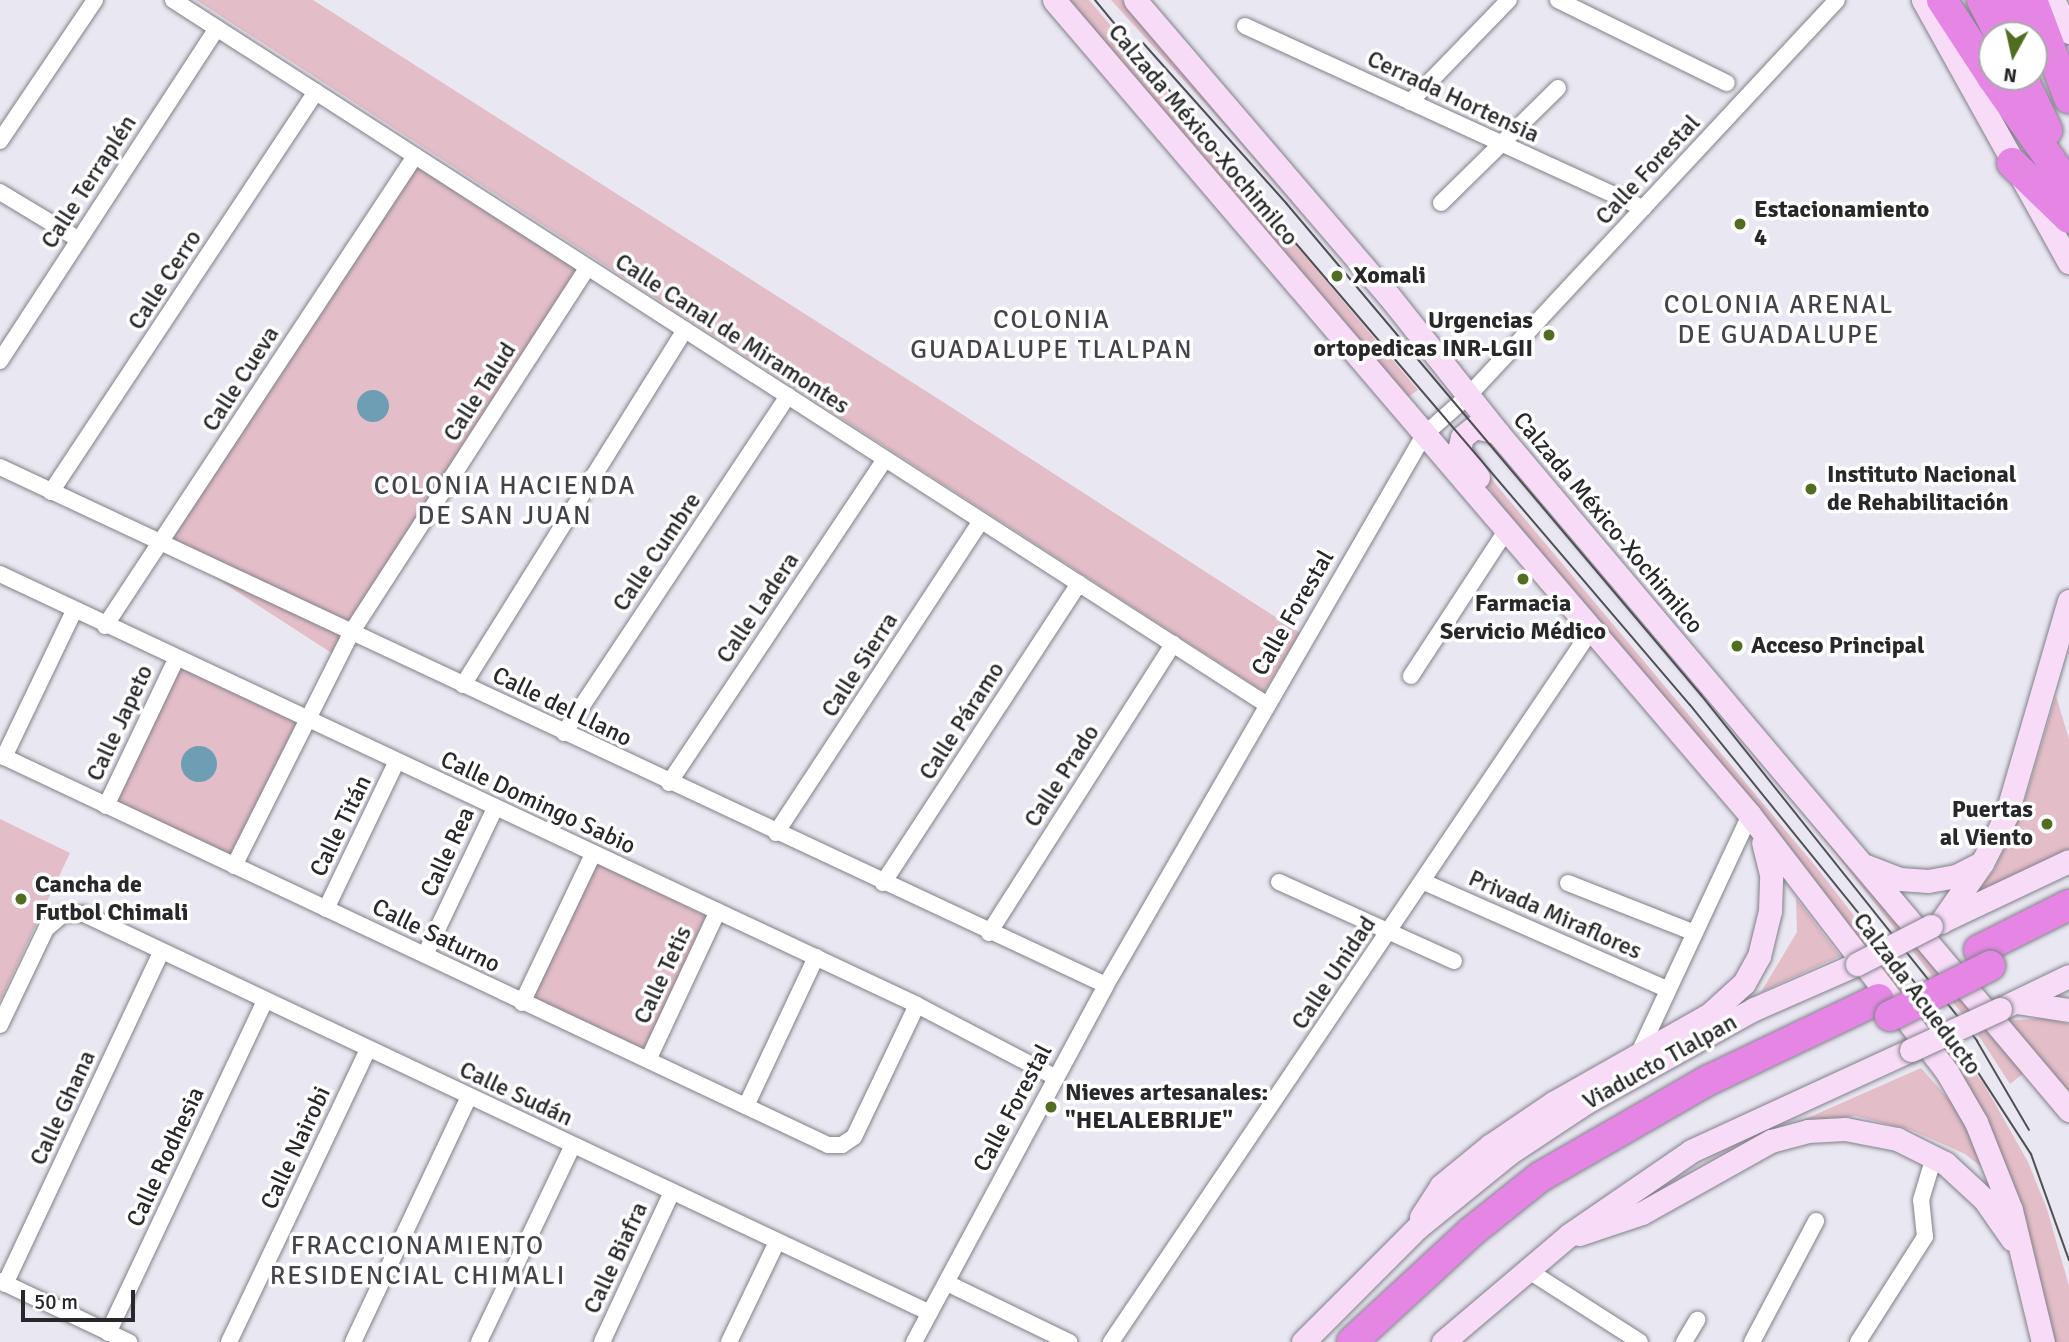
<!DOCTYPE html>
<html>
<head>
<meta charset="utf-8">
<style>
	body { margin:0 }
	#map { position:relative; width:2069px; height:1342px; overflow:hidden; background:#e9e8f2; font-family:Signika,sans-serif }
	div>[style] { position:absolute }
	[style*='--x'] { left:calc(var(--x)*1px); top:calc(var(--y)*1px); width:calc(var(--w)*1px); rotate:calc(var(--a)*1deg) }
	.green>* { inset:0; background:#e3bdc7; transform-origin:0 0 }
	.water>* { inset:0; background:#6e9eb3 }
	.round { border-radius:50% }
	.roads { filter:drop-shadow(0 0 2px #818089) drop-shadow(0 0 2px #818089) }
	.minor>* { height:16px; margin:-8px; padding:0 8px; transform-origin:8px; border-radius:8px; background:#fff }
	.secondary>* { height:23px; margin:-11.5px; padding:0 11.5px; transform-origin:11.5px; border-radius:11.5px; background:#f7dbf7 }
	.motorway>* { height:30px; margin:-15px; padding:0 15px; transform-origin:15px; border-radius:15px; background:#e586e5 }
	.tram>* { height:2px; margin:-1px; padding:0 1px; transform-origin:1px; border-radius:1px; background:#505054 }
	.bridges { filter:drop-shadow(0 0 2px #818089) drop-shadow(0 0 2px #818089) }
	.secondary-bridge>* { height:23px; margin:-11.5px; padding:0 11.5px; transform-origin:11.5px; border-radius:11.5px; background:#f7dbf7 }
	.motorway-bridge>* { height:30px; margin:-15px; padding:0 15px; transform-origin:15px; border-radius:15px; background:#e586e5 }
	.dots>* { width:19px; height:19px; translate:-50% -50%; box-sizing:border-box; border:4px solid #fff; border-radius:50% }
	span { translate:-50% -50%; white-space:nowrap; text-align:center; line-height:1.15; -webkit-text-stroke:7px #fff; paint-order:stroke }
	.street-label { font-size:24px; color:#28282b }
	.poi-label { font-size:24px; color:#28282b; font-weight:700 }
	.left { translate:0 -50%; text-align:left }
	.right { translate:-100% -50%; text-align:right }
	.neighbourhood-label { font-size:26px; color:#44434b; letter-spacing:2px }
	.north { position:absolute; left:1978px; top:21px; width:70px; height:70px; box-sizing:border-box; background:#fff; border:2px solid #a9a9aa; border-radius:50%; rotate:188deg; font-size:19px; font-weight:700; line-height:28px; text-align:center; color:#28282b }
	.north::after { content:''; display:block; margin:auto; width:24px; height:32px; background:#516d21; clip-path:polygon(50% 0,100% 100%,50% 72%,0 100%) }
	.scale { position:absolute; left:21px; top:1290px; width:114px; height:32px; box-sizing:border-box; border:4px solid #28282b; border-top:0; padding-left:9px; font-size:21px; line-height:24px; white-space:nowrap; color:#28282b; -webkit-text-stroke:5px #fff; paint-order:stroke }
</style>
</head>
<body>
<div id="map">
	<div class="green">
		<i style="clip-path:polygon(196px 0,313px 0,954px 409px,1300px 633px,1264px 692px)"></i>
		<i style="clip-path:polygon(1063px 0,1089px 0,1418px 390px,1408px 397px)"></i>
		<i style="clip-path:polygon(1111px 0,1122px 0,1328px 246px,1230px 131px)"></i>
		<i style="left:416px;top:163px;width:197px;height:457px;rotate:33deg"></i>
		<i style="clip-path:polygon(1462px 444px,1817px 868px,1984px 1084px,2028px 1162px,2047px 1209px,2069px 1286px,2069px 1342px,2048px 1342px,1978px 1119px,1506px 515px)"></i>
		<i style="left:177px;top:664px;width:138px;height:158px;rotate:25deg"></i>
		<i style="clip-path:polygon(2056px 696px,2069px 739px,2069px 852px,1973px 896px,1994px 870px,2022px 809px)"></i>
		<i style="clip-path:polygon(1764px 763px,2029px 1069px,2010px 1084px,1975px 1030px)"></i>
		<i style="clip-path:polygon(0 819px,70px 853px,0 1001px)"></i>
		<i style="left:595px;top:862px;width:129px;height:156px;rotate:26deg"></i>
		<i style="clip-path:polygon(1796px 898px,1840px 956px,1761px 992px,1797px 932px)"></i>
		<i style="clip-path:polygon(2045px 1018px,2069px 1024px,2069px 1097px,2004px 1021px)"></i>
		<i style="clip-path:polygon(1921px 1068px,1971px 1124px,2003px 1184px,1965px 1154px,1911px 1130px,1856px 1116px,1794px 1124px)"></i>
	</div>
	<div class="water">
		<i class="round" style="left:357px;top:390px;width:32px;height:32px"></i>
		<i class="round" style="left:181px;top:746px;width:36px;height:36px"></i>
	</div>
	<div class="roads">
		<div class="minor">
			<i style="--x:173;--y:0;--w:1300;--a:32.79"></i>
			<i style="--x:1558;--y:0;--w:188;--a:26.2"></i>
			<i style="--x:1245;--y:26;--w:438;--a:24.6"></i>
			<i style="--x:1410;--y:102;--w:142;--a:-45.9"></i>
			<i style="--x:0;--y:141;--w:170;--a:-56"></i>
			<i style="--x:0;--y:192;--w:91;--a:31.1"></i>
			<i style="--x:1441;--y:203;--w:164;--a:-44.5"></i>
			<i style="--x:0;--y:361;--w:397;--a:-56.9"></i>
			<i style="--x:0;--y:467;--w:1221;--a:25.1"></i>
			<i style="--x:51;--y:492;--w:480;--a:-56.5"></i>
			<i style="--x:0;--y:574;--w:1013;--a:25.17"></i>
			<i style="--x:917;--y:1005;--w:156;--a:27.6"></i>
			<i style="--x:105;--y:626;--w:563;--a:-56.59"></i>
			<i style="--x:1411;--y:676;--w:173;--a:-56.8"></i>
			<i style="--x:463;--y:685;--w:419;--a:-58"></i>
			<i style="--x:564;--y:733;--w:405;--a:-56.4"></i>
			<i style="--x:0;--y:755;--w:915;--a:25.22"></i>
			<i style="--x:828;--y:1145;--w:14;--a:0"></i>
			<i style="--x:842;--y:1145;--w:14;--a:-34"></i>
			<i style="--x:854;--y:1137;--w:146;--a:-64.5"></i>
			<i style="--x:4;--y:757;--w:162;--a:-64.4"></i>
			<i style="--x:669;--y:783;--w:389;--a:-56.3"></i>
			<i style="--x:106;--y:806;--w:163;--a:-64.5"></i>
			<i style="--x:776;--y:833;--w:373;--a:-56.7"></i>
			<i style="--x:234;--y:866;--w:261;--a:-63.3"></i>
			<i style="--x:351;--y:633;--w:435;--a:-57.1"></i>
			<i style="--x:1279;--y:882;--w:192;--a:24.3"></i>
			<i style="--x:1424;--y:882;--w:266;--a:23.8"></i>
			<i style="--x:883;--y:883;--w:358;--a:-56.8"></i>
			<i style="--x:1568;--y:883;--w:136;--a:21.5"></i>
			<i style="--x:326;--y:909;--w:162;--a:-64.4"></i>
			<i style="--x:989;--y:933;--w:343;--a:-57.5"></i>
			<i style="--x:425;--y:955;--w:163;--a:-64.5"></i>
			<i style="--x:522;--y:1003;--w:165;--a:-64.5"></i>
			<i style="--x:0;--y:1025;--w:106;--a:-64.4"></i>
			<i style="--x:46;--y:929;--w:23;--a:-41"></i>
			<i style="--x:63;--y:914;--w:21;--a:0"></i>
			<i style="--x:84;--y:914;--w:935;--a:25.25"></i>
			<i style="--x:1638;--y:1055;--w:265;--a:-65"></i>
			<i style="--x:649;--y:1058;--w:162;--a:-64.9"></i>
			<i style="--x:746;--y:1106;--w:165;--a:-64.8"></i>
			<i style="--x:1526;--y:1269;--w:135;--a:32.6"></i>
			<i style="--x:0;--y:1281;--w:143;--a:25.3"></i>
			<i style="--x:947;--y:1283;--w:136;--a:25.8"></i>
			<i style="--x:5;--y:1284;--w:367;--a:-64.8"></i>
			<i style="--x:108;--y:1333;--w:367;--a:-64.7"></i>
			<i style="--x:229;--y:1342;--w:324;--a:-64.6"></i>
			<i style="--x:353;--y:1342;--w:271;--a:-64.7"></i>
			<i style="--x:479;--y:1342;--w:218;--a:-64.5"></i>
			<i style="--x:602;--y:1342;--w:166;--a:-65"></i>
			<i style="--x:729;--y:1342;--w:111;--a:-64.4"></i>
			<i style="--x:914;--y:1342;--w:405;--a:-61.7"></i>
			<i style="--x:1106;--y:985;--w:635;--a:-59.96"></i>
			<i style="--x:1424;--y:435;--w:59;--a:-41.6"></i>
			<i style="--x:1468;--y:396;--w:541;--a:-47.02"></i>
			<i style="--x:1111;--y:1342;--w:860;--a:-56"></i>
			<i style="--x:1684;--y:1342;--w:26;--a:-59"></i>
			<i style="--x:1752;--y:1342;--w:137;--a:-62.1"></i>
			<i style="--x:1858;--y:1342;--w:125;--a:-57.5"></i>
			<i style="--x:1925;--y:1237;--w:37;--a:-96"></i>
			<i style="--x:1921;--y:1200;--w:45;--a:-73.2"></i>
		</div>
		<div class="secondary">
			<i style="--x:1054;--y:0;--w:1072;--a:49.5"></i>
			<i style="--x:1750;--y:815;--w:324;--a:52.5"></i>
			<i style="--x:1947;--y:1072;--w:58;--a:59.9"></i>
			<i style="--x:1976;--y:1122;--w:95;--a:68.3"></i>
			<i style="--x:2011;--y:1210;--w:136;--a:76.4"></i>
			<i style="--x:1135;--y:0;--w:390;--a:49.4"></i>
			<i style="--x:1389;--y:296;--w:174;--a:51.5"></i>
			<i style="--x:1497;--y:432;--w:887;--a:49.85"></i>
			<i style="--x:1923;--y:0;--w:300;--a:60.9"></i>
			<i style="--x:2053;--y:0;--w:36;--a:63"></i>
			<i style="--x:1478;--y:477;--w:33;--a:-125"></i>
			<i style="--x:1459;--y:450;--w:13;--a:-77"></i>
			<i style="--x:1462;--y:437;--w:16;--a:-38"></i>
			<i style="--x:1475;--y:427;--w:23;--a:13"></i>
			<i style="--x:1866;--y:866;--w:36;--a:21"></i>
			<i style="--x:1900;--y:879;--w:28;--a:4"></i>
			<i style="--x:1928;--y:881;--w:28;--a:-10"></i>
			<i style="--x:1956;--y:876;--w:27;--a:-27"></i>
			<i style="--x:1942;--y:921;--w:140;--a:-25.3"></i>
			<i style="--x:1941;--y:922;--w:72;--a:-55.2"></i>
			<i style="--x:1982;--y:863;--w:53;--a:-62.9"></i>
			<i style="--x:2006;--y:816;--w:224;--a:-73.7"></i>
			<i style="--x:2016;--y:1002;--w:54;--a:8.6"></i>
			<i style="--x:2000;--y:1009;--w:76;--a:-25.6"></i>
			<i style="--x:1421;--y:1217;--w:37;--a:-57"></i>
			<i style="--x:1441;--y:1186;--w:65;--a:-39.4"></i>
			<i style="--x:1491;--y:1145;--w:75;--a:-34.1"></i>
			<i style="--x:1553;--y:1103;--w:180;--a:-29.5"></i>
			<i style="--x:1710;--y:1014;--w:46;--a:-42.4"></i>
			<i style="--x:1744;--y:983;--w:31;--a:-61"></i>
			<i style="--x:1759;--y:956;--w:46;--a:-76.3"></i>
			<i style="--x:1770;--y:911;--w:37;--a:-88"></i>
			<i style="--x:1771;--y:874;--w:32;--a:-104"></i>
			<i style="--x:1579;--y:1234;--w:66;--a:-18.4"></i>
			<i style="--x:1642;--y:1213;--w:148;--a:-29.2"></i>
			<i style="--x:1771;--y:1141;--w:38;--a:-15"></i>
			<i style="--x:1808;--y:1131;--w:37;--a:-3"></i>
			<i style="--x:1845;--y:1129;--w:53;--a:10.9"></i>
			<i style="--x:1897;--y:1139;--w:54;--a:26.6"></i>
			<i style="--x:1945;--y:1163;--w:53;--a:42.7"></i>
			<i style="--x:1984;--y:1199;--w:49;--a:55"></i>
			<i style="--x:1303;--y:1342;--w:163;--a:-45"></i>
			<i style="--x:1418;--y:1227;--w:116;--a:-39"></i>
			<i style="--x:1508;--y:1154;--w:96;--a:-33.5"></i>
			<i style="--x:1588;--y:1101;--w:190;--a:-29"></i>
			<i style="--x:1754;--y:1009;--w:112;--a:-23.6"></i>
			<i style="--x:1443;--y:1342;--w:165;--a:-40.3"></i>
			<i style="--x:1569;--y:1235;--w:148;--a:-34.5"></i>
			<i style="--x:1691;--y:1151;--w:242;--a:-24.7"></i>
		</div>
		<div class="motorway">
			<i style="--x:1942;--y:0;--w:92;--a:57"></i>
			<i style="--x:1982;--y:0;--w:39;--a:63"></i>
			<i style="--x:2006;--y:0;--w:40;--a:62"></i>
			<i style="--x:2032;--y:0;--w:105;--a:69.3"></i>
			<i style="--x:1992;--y:77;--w:133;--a:54.8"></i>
			<i style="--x:2022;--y:77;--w:59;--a:64.7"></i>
			<i style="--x:2012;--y:163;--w:79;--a:44"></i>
			<i style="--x:1979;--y:950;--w:101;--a:-26.6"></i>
			<i style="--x:1352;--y:1342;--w:162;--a:-42.7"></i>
			<i style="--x:1471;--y:1232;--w:88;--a:-38.6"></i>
			<i style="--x:1540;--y:1177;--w:195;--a:-29.9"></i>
			<i style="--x:1709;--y:1080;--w:188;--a:-25.5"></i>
		</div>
	</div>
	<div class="tram">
		<i style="--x:1095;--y:0;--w:293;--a:50.5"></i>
		<i style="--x:1281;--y:226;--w:630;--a:49.51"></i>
		<i style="--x:1690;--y:705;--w:397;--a:51"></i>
		<i style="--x:1940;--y:1014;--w:167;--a:57"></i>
		<i style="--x:2031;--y:1154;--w:113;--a:70.3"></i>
		<i style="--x:1143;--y:43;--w:215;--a:48.2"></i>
		<i style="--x:1286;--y:203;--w:644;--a:49.85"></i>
		<i style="--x:1701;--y:695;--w:443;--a:51.4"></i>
		<i style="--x:1977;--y:1041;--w:103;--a:59.7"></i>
	</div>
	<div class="bridges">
		<div class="secondary-bridge">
			<i style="--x:1857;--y:964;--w:83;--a:-27.2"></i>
			<i style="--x:1911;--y:1050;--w:98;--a:-24.7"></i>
		</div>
		<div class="motorway-bridge">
			<i style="--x:1890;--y:1016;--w:112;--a:-26.6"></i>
		</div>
	</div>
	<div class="dots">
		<i style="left:1740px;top:224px;background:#516d21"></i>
		<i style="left:1337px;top:276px;background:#516d21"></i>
		<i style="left:1549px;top:335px;background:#516d21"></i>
		<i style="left:1811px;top:489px;background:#516d21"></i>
		<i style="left:1523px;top:579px;background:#516d21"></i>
		<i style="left:1737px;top:646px;background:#516d21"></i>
		<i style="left:2047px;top:824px;background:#516d21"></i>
		<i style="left:21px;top:899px;background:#516d21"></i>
		<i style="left:1051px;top:1107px;background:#516d21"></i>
	</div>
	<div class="street-label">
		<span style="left:1453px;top:97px;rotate:25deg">Cerrada Hortensia</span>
		<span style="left:1203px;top:135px;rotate:50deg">Calzada México-Xochimilco</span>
		<span style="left:1648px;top:170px;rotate:-47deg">Calle Forestal</span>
		<span style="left:89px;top:182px;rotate:-57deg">Calle Terraplén</span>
		<span style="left:165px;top:280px;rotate:-57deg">Calle Cerro</span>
		<span style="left:732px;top:334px;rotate:33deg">Calle Canal de Miramontes</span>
		<span style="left:241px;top:379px;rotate:-57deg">Calle Cueva</span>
		<span style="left:480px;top:392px;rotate:-57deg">Calle Talud</span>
		<span style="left:1608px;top:523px;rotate:50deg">Calzada México-Xochimilco</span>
		<span style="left:657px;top:552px;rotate:-56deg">Calle Cumbre</span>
		<span style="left:758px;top:608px;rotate:-56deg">Calle Ladera</span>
		<span style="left:1293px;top:613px;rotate:-60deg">Calle Forestal</span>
		<span style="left:860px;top:665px;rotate:-57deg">Calle Sierra</span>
		<span style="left:562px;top:707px;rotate:26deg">Calle del Llano</span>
		<span style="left:962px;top:721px;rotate:-57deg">Calle Páramo</span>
		<span style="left:120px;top:723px;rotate:-65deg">Calle Japeto</span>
		<span style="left:1062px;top:776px;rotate:-57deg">Calle Prado</span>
		<span style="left:538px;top:803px;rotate:25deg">Calle Domingo Sabio</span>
		<span style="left:341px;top:826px;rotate:-64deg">Calle Titán</span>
		<span style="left:448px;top:852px;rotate:-65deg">Calle Rea</span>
		<span style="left:1555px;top:915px;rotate:24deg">Privada Miraflores</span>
		<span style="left:436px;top:936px;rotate:26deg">Calle Saturno</span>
		<span style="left:1334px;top:973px;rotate:-56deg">Calle Unidad</span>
		<span style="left:663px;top:975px;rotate:-65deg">Calle Tetis</span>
		<span style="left:1917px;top:994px;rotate:53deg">Calzada Acueducto</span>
		<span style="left:1660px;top:1062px;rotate:-29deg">Viaducto Tlalpan</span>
		<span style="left:516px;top:1094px;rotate:25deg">Calle Sudán</span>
		<span style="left:63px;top:1108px;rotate:-65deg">Calle Ghana</span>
		<span style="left:1013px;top:1108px;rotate:-62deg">Calle Forestal</span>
		<span style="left:296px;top:1148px;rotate:-65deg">Calle Nairobi</span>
		<span style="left:166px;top:1157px;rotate:-65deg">Calle Rodhesia</span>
		<span style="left:616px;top:1258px;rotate:-65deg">Calle Biafra</span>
	</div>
	<div class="poi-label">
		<span class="left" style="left:1754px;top:224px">Estacionamiento<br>4</span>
		<span class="left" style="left:1353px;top:276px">Xomali</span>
		<span class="right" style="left:1533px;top:335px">Urgencias<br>ortopedicas INR-LGII</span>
		<span class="left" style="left:1827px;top:489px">Instituto Nacional<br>de Rehabilitación</span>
		<span style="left:1523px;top:618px">Farmacia<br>Servicio Médico</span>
		<span class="left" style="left:1751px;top:646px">Acceso Principal</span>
		<span class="right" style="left:2033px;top:824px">Puertas<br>al Viento</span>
		<span class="left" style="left:35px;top:899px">Cancha de<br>Futbol Chimali</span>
		<span class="left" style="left:1065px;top:1107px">Nieves artesanales:<br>"HELALEBRIJE"</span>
	</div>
	<div class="neighbourhood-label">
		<span style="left:1779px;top:321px">COLONIA ARENAL<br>DE GUADALUPE</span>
		<span style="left:1052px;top:336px">COLONIA<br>GUADALUPE TLALPAN</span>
		<span style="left:505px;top:502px">COLONIA HACIENDA<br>DE SAN JUAN</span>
		<span style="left:418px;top:1262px">FRACCIONAMIENTO<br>RESIDENCIAL CHIMALI</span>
	</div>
	<div class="north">N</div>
	<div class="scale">50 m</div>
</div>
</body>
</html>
